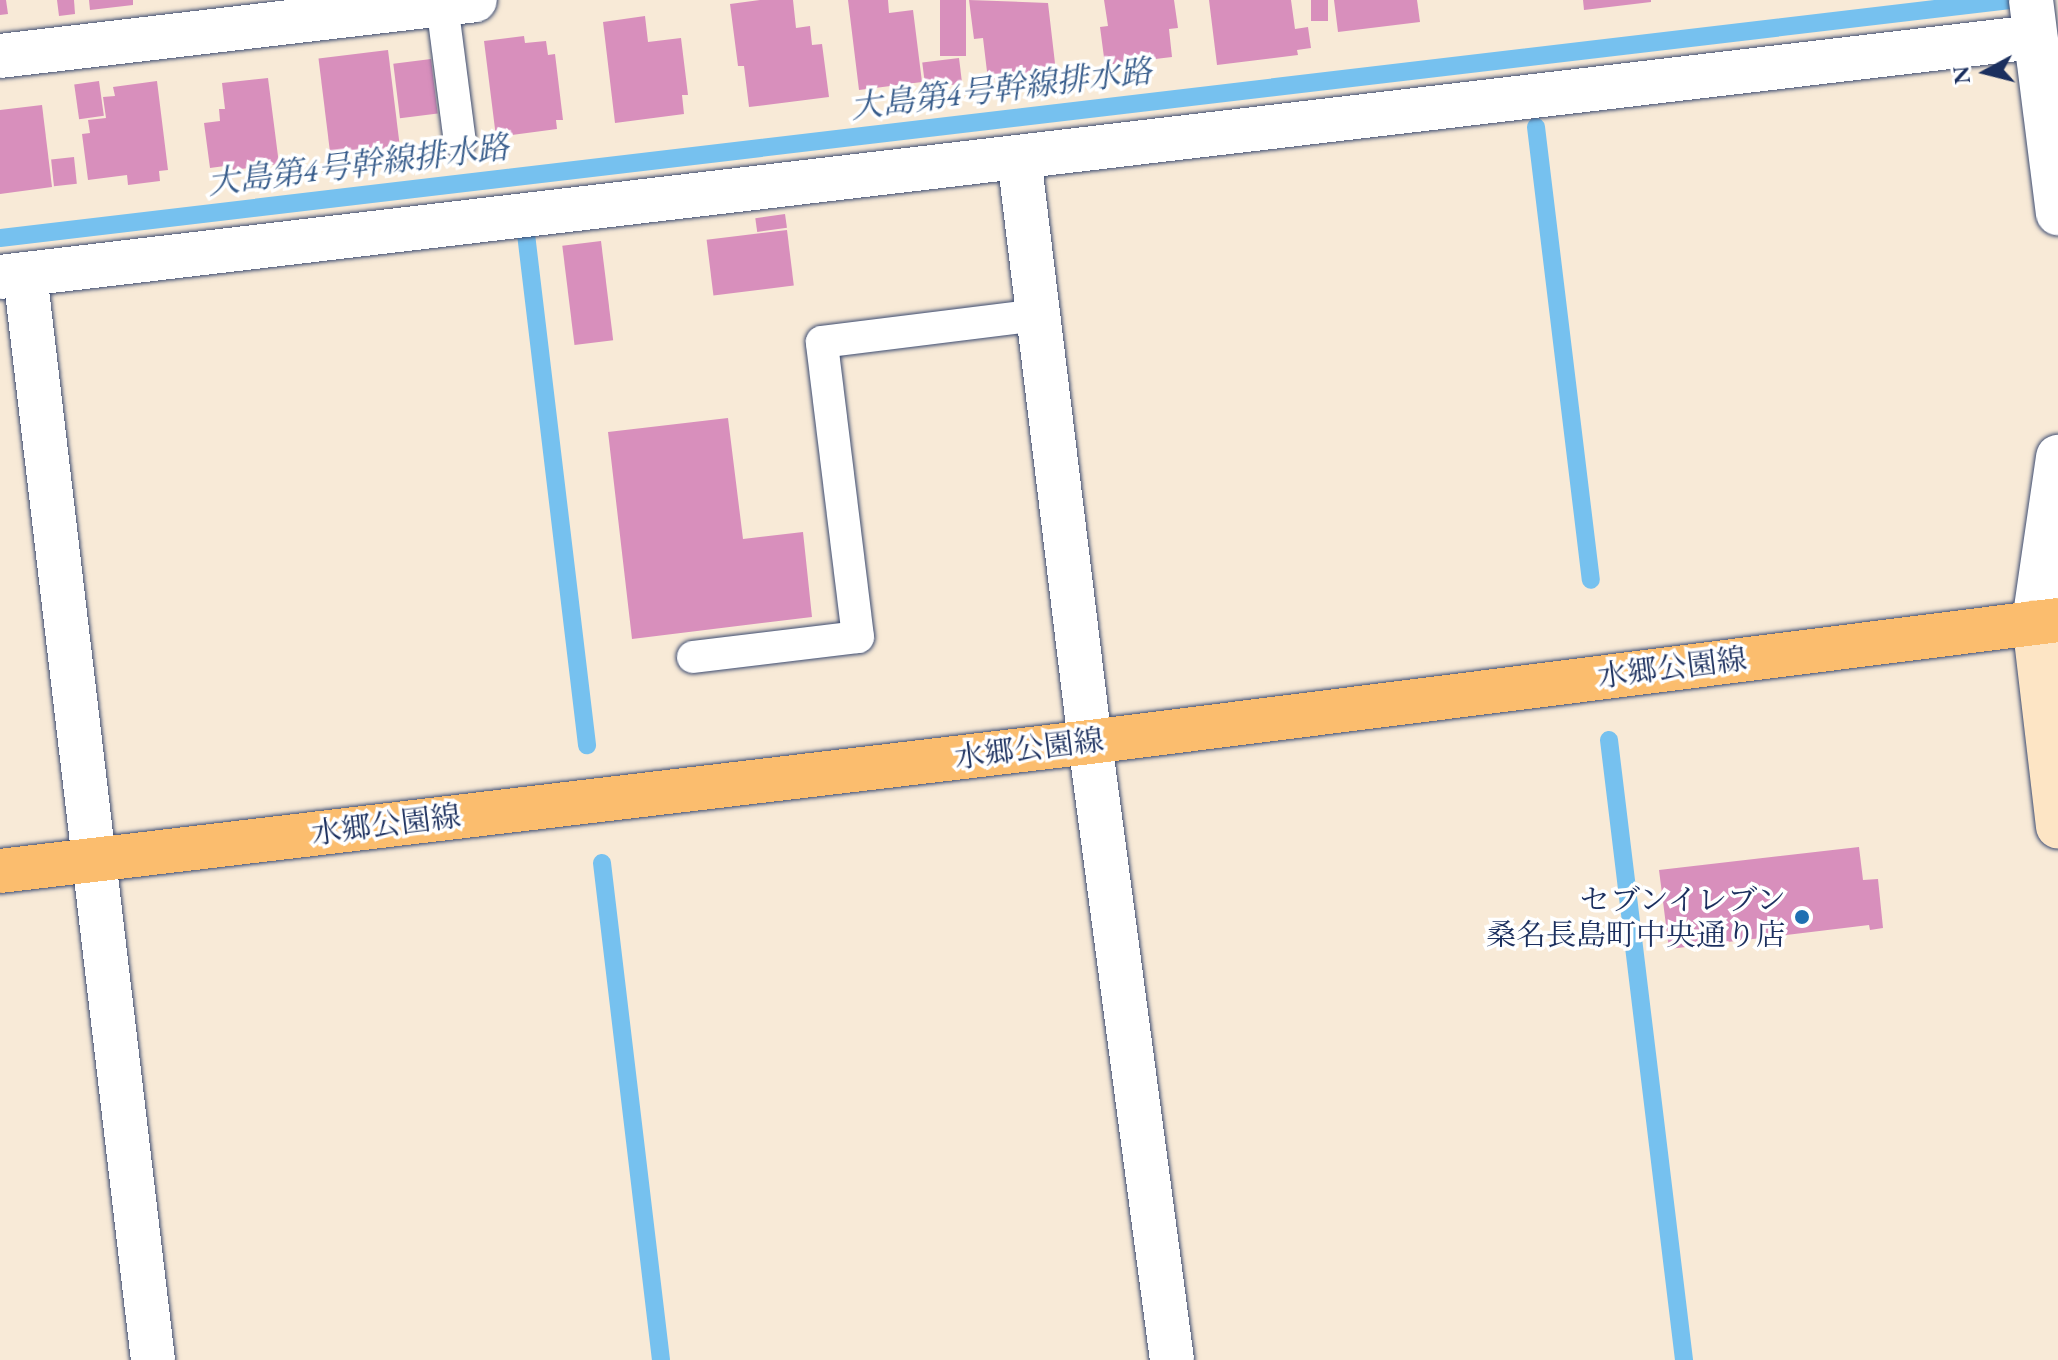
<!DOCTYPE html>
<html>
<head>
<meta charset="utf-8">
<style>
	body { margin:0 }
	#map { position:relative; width:2058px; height:1360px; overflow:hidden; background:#f8ead7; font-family:"EB Garamond","Noto Serif JP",serif }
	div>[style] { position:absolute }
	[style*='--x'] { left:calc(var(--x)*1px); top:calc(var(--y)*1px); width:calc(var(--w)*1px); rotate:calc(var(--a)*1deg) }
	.stream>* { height:18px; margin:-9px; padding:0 9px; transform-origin:9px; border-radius:9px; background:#76c1ef }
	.building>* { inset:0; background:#d88fbc; transform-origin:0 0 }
	.roads { filter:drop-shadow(0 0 2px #3c4b70) drop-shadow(0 0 2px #3c4b70) }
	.lane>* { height:32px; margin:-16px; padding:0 16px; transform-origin:16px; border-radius:16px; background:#fff }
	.street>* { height:44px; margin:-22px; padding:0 22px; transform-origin:22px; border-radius:22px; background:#fff }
	.secondary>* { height:44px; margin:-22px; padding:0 22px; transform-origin:22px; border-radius:22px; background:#fde5c5 }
	.primary>* { height:44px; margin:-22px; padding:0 22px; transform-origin:22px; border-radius:22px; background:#fbbd6e }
	.dots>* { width:22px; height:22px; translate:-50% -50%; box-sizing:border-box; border:4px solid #fff; border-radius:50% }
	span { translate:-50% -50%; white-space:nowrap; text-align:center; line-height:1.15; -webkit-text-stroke:7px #fff; paint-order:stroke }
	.street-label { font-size:30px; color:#1b2f5e }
	.poi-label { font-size:30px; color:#1b2f5e }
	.right { translate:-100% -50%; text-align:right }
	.water-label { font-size:32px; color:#365b8a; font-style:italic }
	.north { position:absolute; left:1946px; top:32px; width:80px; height:80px; -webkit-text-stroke:6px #fff; paint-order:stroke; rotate:263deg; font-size:22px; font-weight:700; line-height:32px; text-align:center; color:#1b2f5e }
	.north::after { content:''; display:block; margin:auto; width:28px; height:36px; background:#1b2f5e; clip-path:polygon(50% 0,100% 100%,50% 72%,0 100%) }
</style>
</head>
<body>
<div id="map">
	<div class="stream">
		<i style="--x:1536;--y:127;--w:456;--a:83.1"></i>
		<i style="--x:526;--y:234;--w:515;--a:83.19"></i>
		<i style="--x:0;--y:238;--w:2024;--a:-6.75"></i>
		<i style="--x:1609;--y:740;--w:625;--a:83.1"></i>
		<i style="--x:602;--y:863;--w:500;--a:83.23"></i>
	</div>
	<div class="building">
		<i style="clip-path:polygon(0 0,6px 0,8px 14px,0 15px)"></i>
		<i style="clip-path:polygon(57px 0,74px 0,75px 14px,59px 16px)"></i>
		<i style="clip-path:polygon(89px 0,133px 0,133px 5px,90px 10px)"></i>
		<i style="clip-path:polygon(760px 0,793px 0,796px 28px,810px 26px,812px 45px,822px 44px,829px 97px,749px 107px,744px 66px,738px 66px,730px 4px)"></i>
		<i style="clip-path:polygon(848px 0,888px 0,889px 13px,913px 10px,922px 82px,859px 90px)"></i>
		<i style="left:940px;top:0;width:26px;height:56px"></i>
		<i style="clip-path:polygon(969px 0,1048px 3px,1056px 72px,988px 80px,983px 38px,974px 39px)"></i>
		<i style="clip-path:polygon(1104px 0,1174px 0,1178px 28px,1169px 29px,1172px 57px,1105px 65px,1100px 27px,1108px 26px)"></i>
		<i style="clip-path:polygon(1209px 0,1291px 0,1295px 29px,1308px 27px,1311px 48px,1297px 50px,1298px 55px,1217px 65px)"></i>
		<i style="left:1311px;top:0;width:17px;height:21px"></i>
		<i style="clip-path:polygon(1334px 0,1417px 0,1420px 22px,1338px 32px)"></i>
		<i style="clip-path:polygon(1583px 0,1651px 0,1651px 2px,1584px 10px)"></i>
		<i style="clip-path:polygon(645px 16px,648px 42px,681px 38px,688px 95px,682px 95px,684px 114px,615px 123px,603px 22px)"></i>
		<i style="clip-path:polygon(524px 36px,525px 43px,546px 41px,548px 55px,555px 54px,563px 120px,556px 120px,557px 129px,496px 137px,484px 41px)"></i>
		<i style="left:388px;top:50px;width:99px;height:70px;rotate:83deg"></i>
		<i style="left:959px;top:58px;width:26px;height:37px;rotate:83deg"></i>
		<i style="left:431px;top:59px;width:55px;height:38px;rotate:83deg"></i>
		<i style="clip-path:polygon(268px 78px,279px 164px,233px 170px,232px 165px,210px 168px,204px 123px,220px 121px,219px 109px,225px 109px,222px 83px)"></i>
		<i style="left:99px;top:81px;width:35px;height:25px;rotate:82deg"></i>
		<i style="clip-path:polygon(157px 81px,168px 170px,159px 171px,160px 181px,128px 185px,127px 175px,88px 180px,82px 134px,90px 133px,88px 120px,106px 118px,103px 97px,115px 96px,113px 87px)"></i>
		<i style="clip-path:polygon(42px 105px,52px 187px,0 194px,0 110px)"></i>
		<i style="left:74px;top:157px;width:27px;height:23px;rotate:84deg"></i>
		<i style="left:785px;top:214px;width:14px;height:30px;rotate:82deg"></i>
		<i style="left:787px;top:230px;width:56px;height:81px;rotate:83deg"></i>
		<i style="left:601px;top:241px;width:100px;height:39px;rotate:83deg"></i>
		<i style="clip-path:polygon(728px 418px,743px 539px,803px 532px,812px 617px,632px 639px,608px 432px)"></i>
		<i style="clip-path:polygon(1859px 847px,1863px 880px,1878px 879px,1883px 928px,1870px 930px,1869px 925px,1669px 949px,1659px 870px)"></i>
	</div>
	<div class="roads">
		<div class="lane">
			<i style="--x:442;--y:4;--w:139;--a:82.6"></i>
			<i style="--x:693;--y:657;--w:166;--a:-6.9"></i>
			<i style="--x:858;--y:637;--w:297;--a:-97"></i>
			<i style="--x:822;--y:342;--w:219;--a:-7.1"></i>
		</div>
		<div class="street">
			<i style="--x:2031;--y:0;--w:215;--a:82.8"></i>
			<i style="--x:0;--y:56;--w:478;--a:-6.7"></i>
			<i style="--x:1019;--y:157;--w:589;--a:83.08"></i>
			<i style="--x:1090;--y:742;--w:623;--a:82.44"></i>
			<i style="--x:25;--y:274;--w:1094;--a:83.28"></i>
			<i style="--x:0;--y:277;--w:2049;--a:-6.73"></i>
			<i style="--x:2034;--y:622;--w:167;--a:-81.7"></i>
		</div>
		<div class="secondary">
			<i style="--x:2034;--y:622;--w:206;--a:83.3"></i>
		</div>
		<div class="primary">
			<i style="--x:0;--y:871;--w:1098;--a:-6.75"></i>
			<i style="--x:1090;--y:742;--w:976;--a:-7.18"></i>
		</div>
	</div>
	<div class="dots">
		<i style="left:1802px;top:917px;background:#1f6fb2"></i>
	</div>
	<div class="street-label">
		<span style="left:1672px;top:668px;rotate:-7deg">水郷公園線</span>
		<span style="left:1029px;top:749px;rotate:-7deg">水郷公園線</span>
		<span style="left:386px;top:825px;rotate:-7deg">水郷公園線</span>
	</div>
	<div class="poi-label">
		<span class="right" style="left:1786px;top:917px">セブンイレブン<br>桑名長島町中央通り店</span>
	</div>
	<div class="water-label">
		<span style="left:1001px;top:89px;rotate:-7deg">大島第4号幹線排水路</span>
		<span style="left:358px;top:165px;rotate:-7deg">大島第4号幹線排水路</span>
	</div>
	<div class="north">N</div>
</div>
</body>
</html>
